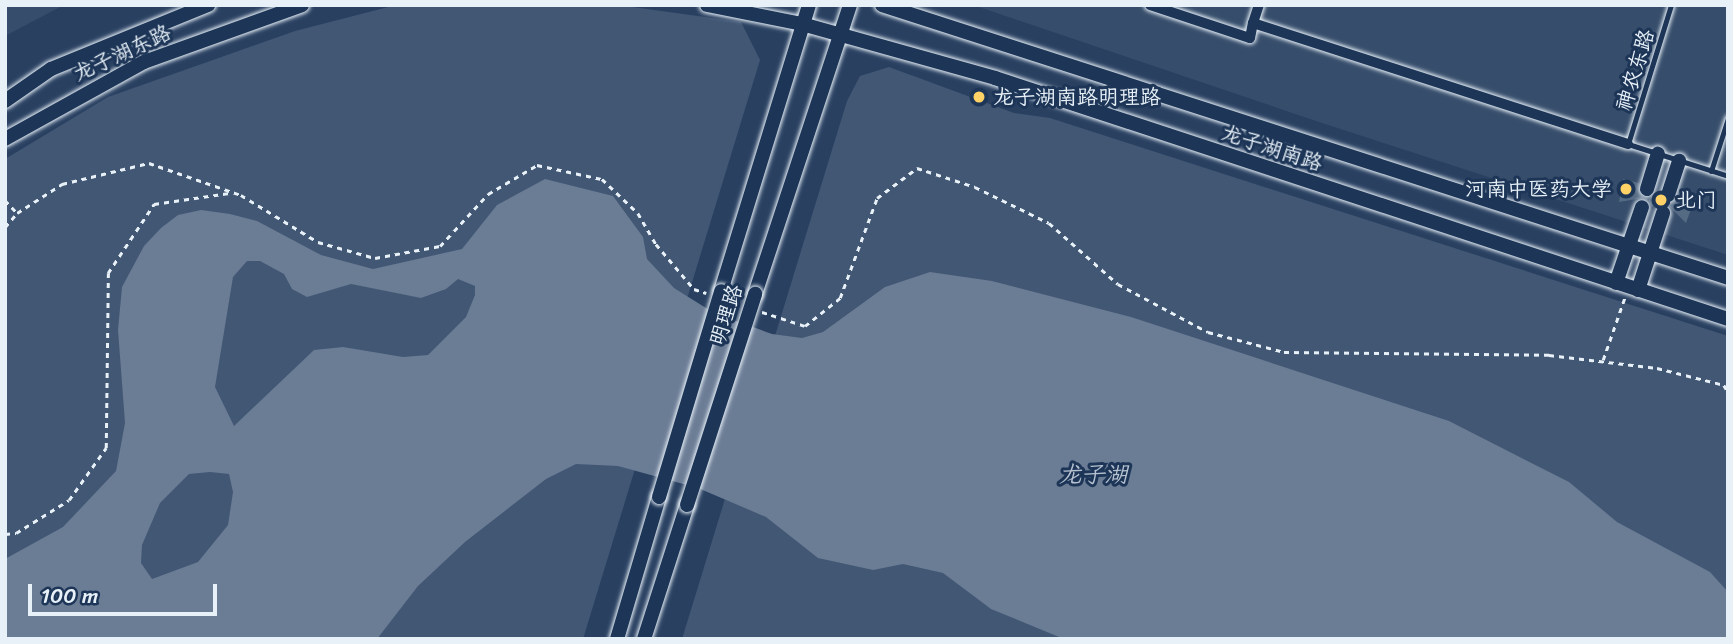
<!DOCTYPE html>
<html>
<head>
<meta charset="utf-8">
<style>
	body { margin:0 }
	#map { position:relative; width:1733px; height:644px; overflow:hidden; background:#294061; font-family:Sriracha,"LXGW WenKai TC",sans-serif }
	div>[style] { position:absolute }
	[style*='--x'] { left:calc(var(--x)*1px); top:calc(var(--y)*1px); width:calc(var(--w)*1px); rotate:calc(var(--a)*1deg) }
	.built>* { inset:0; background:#364d6b }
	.green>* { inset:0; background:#415774 }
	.water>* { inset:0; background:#6b7c95 }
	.building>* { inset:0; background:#556a83 }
	.round { border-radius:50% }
	.path>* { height:2.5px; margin-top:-1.25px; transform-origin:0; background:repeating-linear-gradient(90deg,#e8f1f8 0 5px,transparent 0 10px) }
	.roads { filter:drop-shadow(0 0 2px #e8f1f8) drop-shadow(0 0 2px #e8f1f8) }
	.lane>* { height:5px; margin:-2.5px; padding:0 2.5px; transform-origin:2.5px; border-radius:2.5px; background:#1d3557 }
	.street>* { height:10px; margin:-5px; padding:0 5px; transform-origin:5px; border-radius:5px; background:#1d3557 }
	.secondary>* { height:14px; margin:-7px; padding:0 7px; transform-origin:7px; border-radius:7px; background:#1d3557 }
	.bridges { filter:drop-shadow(0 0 2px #e8f1f8) drop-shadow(0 0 2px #e8f1f8) }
	.secondary-bridge>* { height:14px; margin:-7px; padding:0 7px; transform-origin:7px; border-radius:7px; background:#1d3557 }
	.dots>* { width:19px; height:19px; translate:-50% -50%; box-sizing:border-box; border:4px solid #1d3557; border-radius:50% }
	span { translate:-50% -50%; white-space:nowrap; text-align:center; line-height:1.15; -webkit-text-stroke:6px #1d3557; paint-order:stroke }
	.street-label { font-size:21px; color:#e8f1f8 }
	.poi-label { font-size:21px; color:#e8f1f8 }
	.left { translate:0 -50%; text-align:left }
	.right { translate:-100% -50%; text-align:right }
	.water-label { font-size:23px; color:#b6c2d0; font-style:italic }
	.frame { position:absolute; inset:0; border:7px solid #e8f1f8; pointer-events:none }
	.scale { position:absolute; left:28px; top:584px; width:189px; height:32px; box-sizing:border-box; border:4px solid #e8f1f8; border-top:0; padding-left:9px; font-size:21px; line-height:24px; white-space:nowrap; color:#e8f1f8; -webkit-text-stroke:5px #1d3557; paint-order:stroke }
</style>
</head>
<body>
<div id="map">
	<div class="built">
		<i style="clip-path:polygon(5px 5px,64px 5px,5px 36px)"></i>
		<i style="clip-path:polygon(973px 5px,1728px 5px,1728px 255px,1322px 123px)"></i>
	</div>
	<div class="green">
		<i style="clip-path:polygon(396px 5px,618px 5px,741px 22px,760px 60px,583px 639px,5px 639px,5px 159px,108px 97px,295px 31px)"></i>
		<i style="clip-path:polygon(889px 67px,1014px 113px,1050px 118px,1728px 336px,1728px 639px,682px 639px,847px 101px,860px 76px)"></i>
	</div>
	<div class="water">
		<i style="clip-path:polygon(evenodd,545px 179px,613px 196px,643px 237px,647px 259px,674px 288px,714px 313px,772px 334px,802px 338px,823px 332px,885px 287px,930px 272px,992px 281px,1131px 317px,1449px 421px,1569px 482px,1617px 522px,1710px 572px,1728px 592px,1728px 639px,1064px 639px,991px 609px,943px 573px,903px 564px,873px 570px,818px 558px,766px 517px,698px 488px,618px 466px,576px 464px,546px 479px,465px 542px,418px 586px,377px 639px,5px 639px,5px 559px,63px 527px,116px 471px,125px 423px,118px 330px,122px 287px,144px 246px,161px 228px,178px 215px,201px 210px,230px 214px,257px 221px,321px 255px,373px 269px,462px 249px,497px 205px,545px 179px,247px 261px,260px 261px,284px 274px,292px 289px,307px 297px,351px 284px,421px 298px,446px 289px,458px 279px,475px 286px,475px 295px,466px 317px,428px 355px,403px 357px,343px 347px,314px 350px,234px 426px,215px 387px,233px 277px,247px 261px,545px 179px,210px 472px,229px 474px,233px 492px,228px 525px,198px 562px,152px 579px,141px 563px,142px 545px,160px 503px,189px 474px,210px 472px)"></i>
	</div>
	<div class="building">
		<i style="clip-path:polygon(1623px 179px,1639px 183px,1643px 198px,1619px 202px)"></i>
		<i class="round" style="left:1649px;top:195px;width:12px;height:12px"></i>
		<i style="clip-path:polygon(1678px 196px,1694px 201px,1686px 223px,1667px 204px)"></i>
	</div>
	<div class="path">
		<i style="--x:5;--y:200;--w:18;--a:47"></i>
		<i style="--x:5;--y:227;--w:18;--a:-49"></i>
		<i style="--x:17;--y:213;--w:54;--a:-32.8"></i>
		<i style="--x:62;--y:184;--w:89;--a:-13.6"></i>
		<i style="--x:149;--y:163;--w:97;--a:19.2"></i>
		<i style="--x:241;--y:195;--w:90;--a:31.4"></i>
		<i style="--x:318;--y:242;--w:59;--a:15.7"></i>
		<i style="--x:375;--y:258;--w:66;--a:-10.5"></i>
		<i style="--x:440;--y:246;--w:71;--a:-47.3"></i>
		<i style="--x:488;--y:194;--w:57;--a:-30.6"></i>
		<i style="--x:537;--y:165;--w:66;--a:12.2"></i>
		<i style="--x:602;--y:179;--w:50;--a:43.4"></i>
		<i style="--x:638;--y:213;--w:36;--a:60"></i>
		<i style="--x:656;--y:244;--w:59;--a:49.8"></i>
		<i style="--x:694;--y:289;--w:13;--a:18"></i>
		<i style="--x:762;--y:312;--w:45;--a:18"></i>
		<i style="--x:805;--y:326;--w:45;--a:-38.7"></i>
		<i style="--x:840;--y:298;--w:107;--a:-69.7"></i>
		<i style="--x:877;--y:198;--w:50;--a:-36.9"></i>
		<i style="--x:917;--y:168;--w:61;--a:18.1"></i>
		<i style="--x:975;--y:187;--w:82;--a:25.9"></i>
		<i style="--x:1049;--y:223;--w:92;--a:41.5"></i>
		<i style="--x:1118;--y:284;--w:102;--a:28.1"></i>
		<i style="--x:1208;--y:332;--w:79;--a:14.7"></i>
		<i style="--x:1284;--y:352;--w:265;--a:0.6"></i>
		<i style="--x:1549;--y:355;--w:109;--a:6.9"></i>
		<i style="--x:1657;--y:368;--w:69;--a:14.2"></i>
		<i style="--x:1724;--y:385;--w:8;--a:60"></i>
		<i style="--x:1603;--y:360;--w:67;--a:-70.8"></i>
		<i style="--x:5;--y:534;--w:11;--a:-5"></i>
		<i style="--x:16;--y:533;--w:62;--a:-31.9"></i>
		<i style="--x:69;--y:500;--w:64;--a:-54.6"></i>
		<i style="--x:106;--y:448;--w:175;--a:-89.3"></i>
		<i style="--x:108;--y:273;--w:83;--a:-56.3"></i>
		<i style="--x:154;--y:204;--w:76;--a:-8.3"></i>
	</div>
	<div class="roads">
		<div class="lane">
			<i style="--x:1671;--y:5;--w:145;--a:107.2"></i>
			<i style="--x:1628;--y:144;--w:105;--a:17.7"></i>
			<i style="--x:1711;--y:171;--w:56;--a:-72.2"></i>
		</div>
		<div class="street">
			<i style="--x:1150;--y:5;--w:105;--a:18.3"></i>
			<i style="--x:1250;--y:38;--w:15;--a:-79"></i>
			<i style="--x:1253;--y:23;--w:394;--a:17.9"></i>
			<i style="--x:1253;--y:23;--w:19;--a:-72"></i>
		</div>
		<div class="secondary">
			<i style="--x:707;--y:5;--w:97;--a:11.3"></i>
			<i style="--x:802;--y:24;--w:200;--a:15.6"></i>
			<i style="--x:995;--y:78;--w:772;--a:18.2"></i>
			<i style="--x:882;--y:5;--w:889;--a:17.88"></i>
			<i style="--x:5;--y:101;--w:56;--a:-34.8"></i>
			<i style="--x:51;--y:69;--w:170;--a:-22.2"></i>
			<i style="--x:5;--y:139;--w:159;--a:-29"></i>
			<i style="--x:144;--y:62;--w:168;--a:-19.8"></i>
			<i style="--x:1647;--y:189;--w:37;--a:-73"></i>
			<i style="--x:1668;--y:195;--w:36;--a:-72"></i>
			<i style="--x:1616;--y:283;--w:80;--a:-71.1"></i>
			<i style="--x:1638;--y:290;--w:81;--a:-72"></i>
			<i style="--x:721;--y:291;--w:299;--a:-72.9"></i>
			<i style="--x:755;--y:294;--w:304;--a:-71.8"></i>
			<i style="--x:617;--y:639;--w:148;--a:-73.5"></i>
			<i style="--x:644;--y:639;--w:141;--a:-72.2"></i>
		</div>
	</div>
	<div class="bridges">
		<div class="secondary-bridge">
			<i style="--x:659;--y:497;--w:215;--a:-73.2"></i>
			<i style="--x:687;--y:505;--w:222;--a:-72.1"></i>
		</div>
	</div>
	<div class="dots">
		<i style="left:979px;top:97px;background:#ffd166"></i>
		<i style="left:1626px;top:189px;background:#ffd166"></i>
		<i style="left:1661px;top:200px;background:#ffd166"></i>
	</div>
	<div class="street-label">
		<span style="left:122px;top:53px;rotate:-25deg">龙子湖东路</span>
		<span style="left:1635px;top:70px;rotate:-73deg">神农东路</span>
		<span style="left:1272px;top:148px;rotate:18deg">龙子湖南路</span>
		<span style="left:726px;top:315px;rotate:-72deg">明理路</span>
	</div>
	<div class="poi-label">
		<span class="left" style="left:993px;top:97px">龙子湖南路明理路</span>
		<span class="right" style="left:1612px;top:189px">河南中医药大学</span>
		<span class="left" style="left:1675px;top:200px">北门</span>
	</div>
	<div class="water-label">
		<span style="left:1093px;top:475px">龙子湖</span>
	</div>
	<div class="frame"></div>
	<div class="scale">100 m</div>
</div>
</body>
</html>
